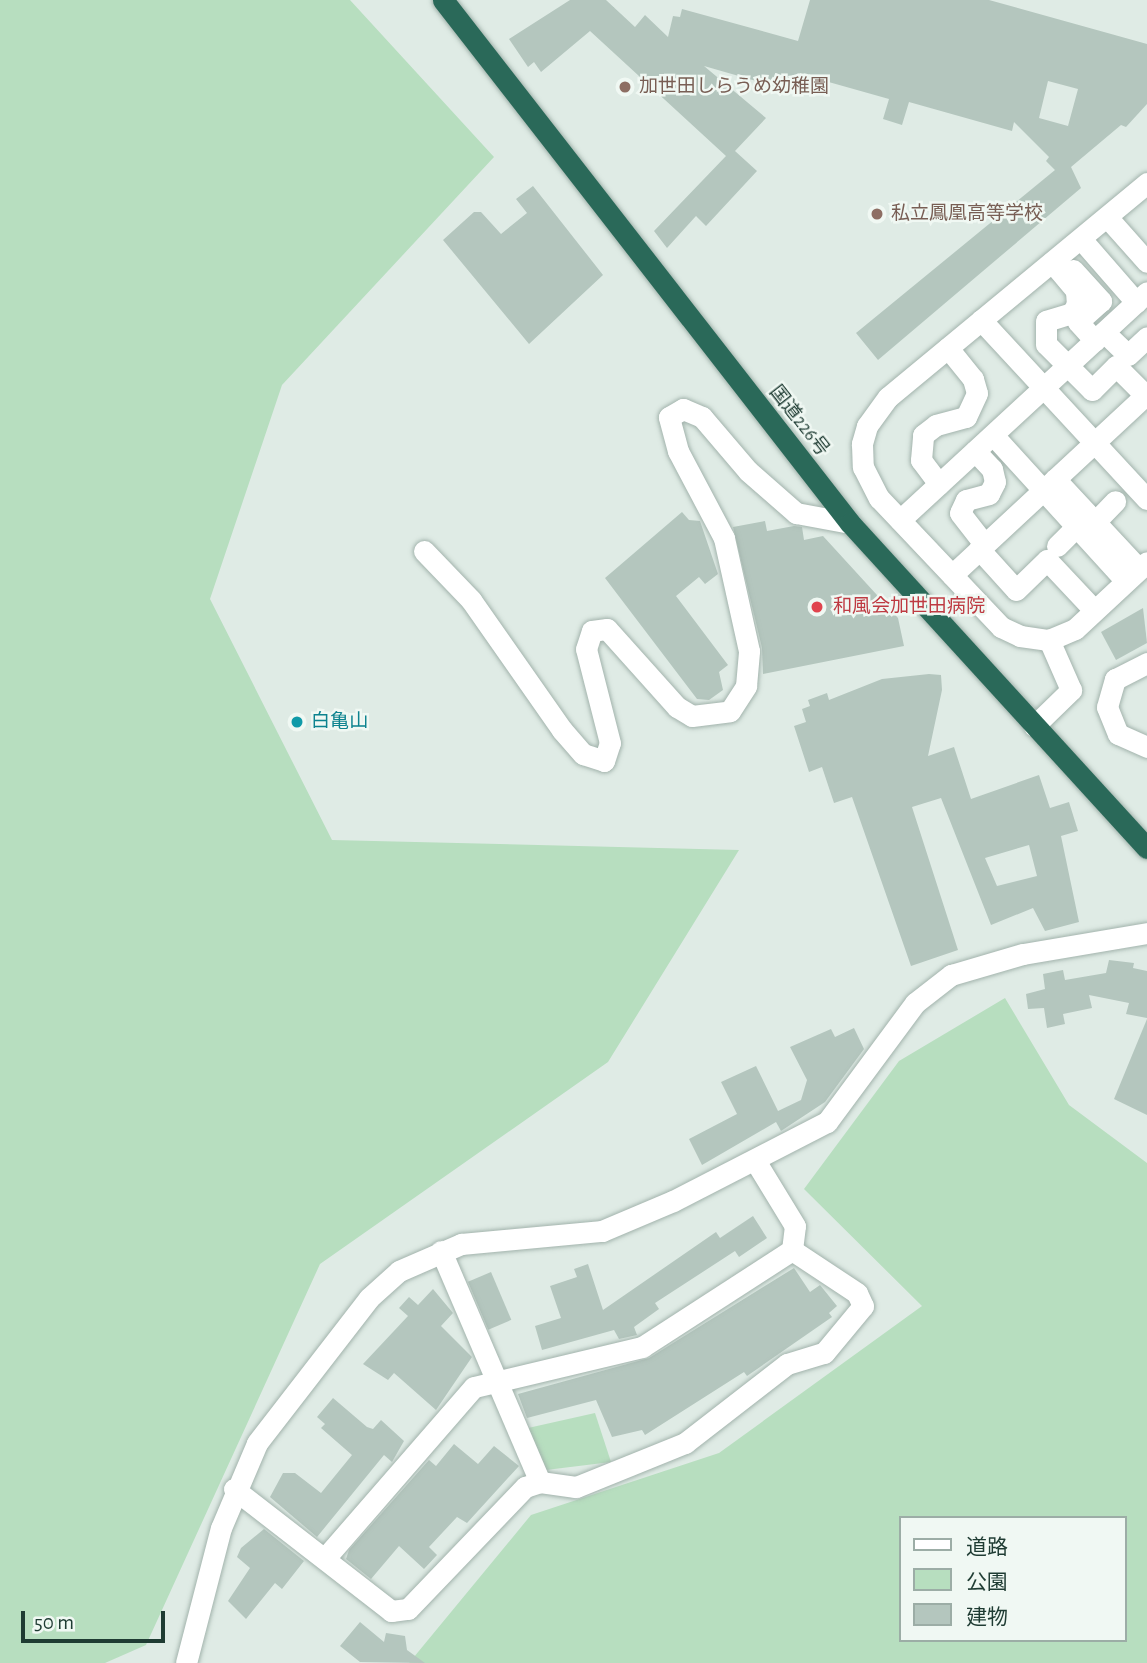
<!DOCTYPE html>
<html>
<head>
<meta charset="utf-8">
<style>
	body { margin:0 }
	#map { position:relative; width:1147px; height:1663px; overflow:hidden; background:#dfebe5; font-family:"Alegreya Sans","Noto Sans JP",sans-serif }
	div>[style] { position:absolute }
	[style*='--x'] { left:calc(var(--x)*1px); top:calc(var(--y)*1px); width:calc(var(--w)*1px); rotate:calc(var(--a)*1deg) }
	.green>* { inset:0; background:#b7debf }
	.building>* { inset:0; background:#b4c6be; transform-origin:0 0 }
	.roads { filter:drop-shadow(0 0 2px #a2b3ac) drop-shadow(0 0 2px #a2b3ac) }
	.minor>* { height:21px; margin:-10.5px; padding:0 10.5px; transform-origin:10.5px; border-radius:10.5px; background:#fff }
	.highway>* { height:21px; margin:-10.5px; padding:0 10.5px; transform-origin:10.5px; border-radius:10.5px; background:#2a6959 }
	.dots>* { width:19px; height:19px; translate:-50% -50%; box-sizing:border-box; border:4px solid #f0f8f3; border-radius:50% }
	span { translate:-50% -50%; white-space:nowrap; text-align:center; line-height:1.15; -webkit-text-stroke:5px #f0f8f3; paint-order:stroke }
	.education-label { font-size:19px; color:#785e54 }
	.left { translate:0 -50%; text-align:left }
	.street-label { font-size:19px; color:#1f3c33 }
	.health-label { font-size:19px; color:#be3a42 }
	.culture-label { font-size:19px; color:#0d838f }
	.legend { position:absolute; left:899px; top:1516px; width:228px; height:126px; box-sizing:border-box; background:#f0f8f3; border:2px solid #9cada6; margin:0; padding:9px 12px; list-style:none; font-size:21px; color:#1f3c33 }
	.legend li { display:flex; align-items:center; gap:14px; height:35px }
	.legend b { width:35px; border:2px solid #9cada6 }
	.scale { position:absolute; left:21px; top:1611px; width:144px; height:32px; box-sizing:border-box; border:4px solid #1f3c33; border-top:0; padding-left:9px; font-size:21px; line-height:24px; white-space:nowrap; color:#1f3c33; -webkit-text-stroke:5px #f0f8f3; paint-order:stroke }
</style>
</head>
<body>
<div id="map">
	<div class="green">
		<i style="clip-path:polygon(0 0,350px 0,494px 157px,282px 385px,210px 599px,332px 840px,739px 850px,608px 1062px,320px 1264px,146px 1645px,105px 1663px,0 1663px)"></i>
		<i style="clip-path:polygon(evenodd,1005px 998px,1069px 1105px,1147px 1163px,1147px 1663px,409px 1663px,531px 1515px,719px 1453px,922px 1306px,804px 1189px,899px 1061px,1005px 998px,900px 1518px,1124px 1518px,1124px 1640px,900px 1640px,900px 1518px)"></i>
		<i style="clip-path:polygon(595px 1413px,611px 1462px,546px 1470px,528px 1428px)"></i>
	</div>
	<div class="building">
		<i style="clip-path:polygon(evenodd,570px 0,606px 0,635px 27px,645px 15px,668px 37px,673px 16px,680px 17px,682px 9px,798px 41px,810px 0,989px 0,1147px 44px,1147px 104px,1126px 127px,1121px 125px,1071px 167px,1081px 188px,878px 360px,856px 333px,1055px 170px,1046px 161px,1049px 157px,1014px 122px,1012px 131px,909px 102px,902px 125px,883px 119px,889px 99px,818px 79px,802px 94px,704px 66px,766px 118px,735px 151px,757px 171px,706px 226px,696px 216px,667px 248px,654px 231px,726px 156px,590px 31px,541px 72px,534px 62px,528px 67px,509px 39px,570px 0,1048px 81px,1078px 89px,1068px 126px,1039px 118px,1048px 81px)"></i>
		<i style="clip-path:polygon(533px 186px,603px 275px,529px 344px,443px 240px,474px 212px,481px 212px,501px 234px,527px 213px,516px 199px)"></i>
		<i style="clip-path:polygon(682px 512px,689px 520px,700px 521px,718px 574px,705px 584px,699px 577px,676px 596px,728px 665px,719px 672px,723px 690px,709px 700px,697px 699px,605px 578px)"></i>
		<i style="clip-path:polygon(765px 521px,767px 531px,794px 526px,802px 527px,804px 540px,823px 536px,898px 618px,904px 646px,763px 674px,762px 648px,733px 527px)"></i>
		<i style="clip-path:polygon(1143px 608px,1147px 643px,1116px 660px,1101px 632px)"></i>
		<i style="clip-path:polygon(evenodd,929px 674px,941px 675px,942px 690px,928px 756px,954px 747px,971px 799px,1039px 775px,1050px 808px,1069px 802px,1078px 831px,1061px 836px,1079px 922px,1045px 931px,1033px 908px,991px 925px,941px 798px,912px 807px,958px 950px,911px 966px,852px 797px,834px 803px,822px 767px,809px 772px,794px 726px,806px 722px,802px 709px,810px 706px,808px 700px,827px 693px,829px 700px,882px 679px,929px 674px,1029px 845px,1037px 876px,997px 886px,985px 858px,1029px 845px)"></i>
		<i style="clip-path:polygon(1109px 960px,1134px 963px,1133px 968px,1147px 971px,1147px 1018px,1126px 1014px,1129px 1003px,1089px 995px,1092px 1008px,1063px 1014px,1065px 1024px,1047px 1028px,1044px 1008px,1028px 1009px,1026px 994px,1045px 989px,1043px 974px,1063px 970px,1065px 980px,1106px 973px)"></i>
		<i style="clip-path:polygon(1147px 1019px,1147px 1115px,1114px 1099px)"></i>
		<i style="clip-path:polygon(854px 1028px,864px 1049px,825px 1102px,781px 1131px,776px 1122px,702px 1165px,689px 1139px,737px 1114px,721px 1082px,756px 1066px,778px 1111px,801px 1100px,807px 1080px,790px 1047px,831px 1029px,835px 1037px)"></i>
		<i style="clip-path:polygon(753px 1216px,767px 1238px,739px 1257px,735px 1251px,655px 1303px,659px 1309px,634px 1327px,637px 1335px,619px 1339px,614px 1330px,542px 1350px,535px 1326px,561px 1318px,550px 1286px,577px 1277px,574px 1269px,588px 1264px,603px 1310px,716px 1232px,720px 1238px)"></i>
		<i style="clip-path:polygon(794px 1268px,810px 1292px,820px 1285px,837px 1306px,829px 1313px,832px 1317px,747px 1376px,744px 1372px,645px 1435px,642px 1430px,612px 1437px,596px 1400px,527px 1418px,518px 1394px,649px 1358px)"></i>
		<i style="left:491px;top:1272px;width:52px;height:25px;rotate:67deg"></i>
		<i style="clip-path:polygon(433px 1289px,453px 1313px,441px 1326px,472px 1357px,436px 1410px,394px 1373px,388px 1380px,363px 1364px,408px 1316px,399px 1308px,409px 1297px,418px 1305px)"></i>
		<i style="clip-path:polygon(333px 1398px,367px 1427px,373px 1429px,381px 1420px,404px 1441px,392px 1462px,384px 1455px,317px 1537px,270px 1497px,283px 1473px,295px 1473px,321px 1493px,352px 1455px,321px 1428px,325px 1424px,317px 1417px)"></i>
		<i style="clip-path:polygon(454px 1444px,478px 1464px,494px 1446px,519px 1466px,467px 1523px,457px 1517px,429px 1547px,437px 1555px,424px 1569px,399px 1546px,371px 1579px,346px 1559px,349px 1550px,429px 1460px,436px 1466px)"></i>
		<i style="clip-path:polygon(264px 1529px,304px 1561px,282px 1589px,275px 1583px,246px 1619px,228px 1601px,250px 1568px,237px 1557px,241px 1548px)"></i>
		<i style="clip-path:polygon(360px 1622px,384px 1642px,386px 1633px,405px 1636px,407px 1650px,425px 1663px,360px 1662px,340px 1646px)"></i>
	</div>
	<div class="roads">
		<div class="minor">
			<i style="--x:1147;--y:183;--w:336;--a:140.4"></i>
			<i style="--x:888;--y:397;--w:36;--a:126"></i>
			<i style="--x:867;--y:426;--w:19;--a:106"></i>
			<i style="--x:862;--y:444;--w:23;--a:88"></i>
			<i style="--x:863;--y:467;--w:35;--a:63"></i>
			<i style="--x:879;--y:498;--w:178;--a:46.6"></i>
			<i style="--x:1001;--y:627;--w:21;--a:25"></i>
			<i style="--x:1020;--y:636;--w:29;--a:8"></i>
			<i style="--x:1049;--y:640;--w:28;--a:-23"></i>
			<i style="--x:1075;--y:629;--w:98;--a:-42.9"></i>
			<i style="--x:1107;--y:217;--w:60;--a:48.4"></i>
			<i style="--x:1081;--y:239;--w:84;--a:48.9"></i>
			<i style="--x:1052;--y:262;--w:38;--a:50"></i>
			<i style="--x:1076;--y:291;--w:13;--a:86"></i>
			<i style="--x:1077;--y:304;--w:10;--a:119"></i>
			<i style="--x:1072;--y:313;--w:27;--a:163"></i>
			<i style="--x:1046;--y:321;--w:23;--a:90"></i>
			<i style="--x:1046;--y:344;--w:65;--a:45"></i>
			<i style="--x:1092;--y:390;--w:34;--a:-45"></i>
			<i style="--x:1116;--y:366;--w:41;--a:45"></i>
			<i style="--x:1073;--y:270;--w:42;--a:47.9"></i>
			<i style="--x:1101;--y:301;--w:31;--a:138"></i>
			<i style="--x:1078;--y:322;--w:25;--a:48"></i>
			<i style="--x:981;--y:320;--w:244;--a:47.2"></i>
			<i style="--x:1104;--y:332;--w:33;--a:44"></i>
			<i style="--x:1128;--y:355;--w:26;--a:-43"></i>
			<i style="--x:993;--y:435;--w:197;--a:47.7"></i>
			<i style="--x:975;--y:451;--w:25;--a:47"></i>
			<i style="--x:992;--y:469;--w:13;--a:77"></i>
			<i style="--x:995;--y:482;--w:13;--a:117"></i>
			<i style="--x:989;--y:494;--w:24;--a:165"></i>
			<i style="--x:966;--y:500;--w:14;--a:115"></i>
			<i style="--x:960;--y:513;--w:39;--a:52"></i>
			<i style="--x:1055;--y:479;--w:123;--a:47"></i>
			<i style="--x:939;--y:484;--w:30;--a:-127"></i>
			<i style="--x:921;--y:460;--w:25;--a:-85"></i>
			<i style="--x:923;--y:435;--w:16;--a:-38"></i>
			<i style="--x:936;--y:425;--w:31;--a:-15"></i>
			<i style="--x:966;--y:417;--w:26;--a:-65"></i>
			<i style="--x:977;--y:393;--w:15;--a:-106"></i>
			<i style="--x:973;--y:379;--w:40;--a:-129"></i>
			<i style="--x:900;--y:520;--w:336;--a:-42.7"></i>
			<i style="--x:1095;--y:522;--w:29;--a:-46"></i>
			<i style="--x:1057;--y:546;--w:27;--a:-45"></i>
			<i style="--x:979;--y:549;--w:55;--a:47.9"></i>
			<i style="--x:1016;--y:590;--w:43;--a:-44.1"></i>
			<i style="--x:1047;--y:560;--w:69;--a:46.8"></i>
			<i style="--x:424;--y:551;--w:68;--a:46.2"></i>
			<i style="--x:471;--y:600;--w:159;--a:55"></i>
			<i style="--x:562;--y:730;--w:32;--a:49"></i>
			<i style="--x:583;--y:754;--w:22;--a:18"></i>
			<i style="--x:604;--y:761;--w:19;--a:-72"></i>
			<i style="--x:610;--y:743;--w:97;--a:-104.3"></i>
			<i style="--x:586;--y:649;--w:19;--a:-72"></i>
			<i style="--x:592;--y:631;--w:15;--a:-8"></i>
			<i style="--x:607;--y:629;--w:105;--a:48.1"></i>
			<i style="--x:677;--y:707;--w:17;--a:31"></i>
			<i style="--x:692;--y:716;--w:38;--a:-7"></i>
			<i style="--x:730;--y:711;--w:30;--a:-57"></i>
			<i style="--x:746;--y:686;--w:35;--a:-85"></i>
			<i style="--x:749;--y:651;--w:116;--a:-102.5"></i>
			<i style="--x:724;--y:538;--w:98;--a:-117.9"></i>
			<i style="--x:678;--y:451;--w:35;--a:-105"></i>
			<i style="--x:669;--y:417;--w:16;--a:-30"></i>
			<i style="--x:683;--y:409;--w:21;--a:23"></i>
			<i style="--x:702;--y:417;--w:71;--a:49.6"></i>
			<i style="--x:748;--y:471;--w:64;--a:41.2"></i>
			<i style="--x:796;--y:513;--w:55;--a:10.5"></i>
			<i style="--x:952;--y:575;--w:266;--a:-42.9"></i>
			<i style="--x:1147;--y:663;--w:36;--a:153"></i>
			<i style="--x:1115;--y:679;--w:29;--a:106"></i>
			<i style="--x:1107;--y:707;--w:29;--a:68"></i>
			<i style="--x:1118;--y:734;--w:32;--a:24"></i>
			<i style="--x:1034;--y:726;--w:52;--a:-44.2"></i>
			<i style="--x:1071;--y:690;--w:55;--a:-113.7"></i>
			<i style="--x:441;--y:1251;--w:251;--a:66.8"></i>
			<i style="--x:234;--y:1489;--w:199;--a:37.8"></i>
			<i style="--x:391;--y:1611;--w:17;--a:-7"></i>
			<i style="--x:408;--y:1609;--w:169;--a:-46.2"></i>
			<i style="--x:525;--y:1487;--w:16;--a:-18"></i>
			<i style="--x:540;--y:1482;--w:36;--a:8"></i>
			<i style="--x:576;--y:1487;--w:118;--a:-22"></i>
			<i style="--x:685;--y:1443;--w:129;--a:-37.8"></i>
			<i style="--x:787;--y:1364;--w:39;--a:-17"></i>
			<i style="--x:824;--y:1353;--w:61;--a:-50.3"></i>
			<i style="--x:863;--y:1306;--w:14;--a:-115"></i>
			<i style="--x:857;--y:1293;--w:78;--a:-146.5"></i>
			<i style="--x:792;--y:1250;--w:24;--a:-83"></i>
			<i style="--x:795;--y:1226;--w:75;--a:-121.4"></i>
			<i style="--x:326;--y:1557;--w:225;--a:-49"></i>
			<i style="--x:474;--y:1387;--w:173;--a:-13.4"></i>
			<i style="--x:642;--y:1347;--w:179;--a:-32.9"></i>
			<i style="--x:186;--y:1663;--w:139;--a:-75.5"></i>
			<i style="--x:221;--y:1528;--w:92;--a:-67"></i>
			<i style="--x:257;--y:1443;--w:183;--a:-52.3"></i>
			<i style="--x:369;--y:1298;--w:40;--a:-42"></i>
			<i style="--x:399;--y:1271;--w:68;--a:-23.5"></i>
			<i style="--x:461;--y:1244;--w:142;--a:-5.3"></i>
			<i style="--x:602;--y:1231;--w:77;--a:-22.9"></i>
			<i style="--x:673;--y:1201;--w:173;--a:-27.2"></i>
			<i style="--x:827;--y:1122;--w:148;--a:-53.5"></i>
			<i style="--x:915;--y:1003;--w:46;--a:-37.9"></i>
			<i style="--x:951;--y:975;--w:75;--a:-16.3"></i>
			<i style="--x:1023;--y:954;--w:126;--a:-9.6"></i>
		</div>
		<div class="highway">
			<i style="--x:443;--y:0;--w:663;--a:52.11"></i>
			<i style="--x:850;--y:523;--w:440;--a:47.6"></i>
		</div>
	</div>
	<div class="dots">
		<i style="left:625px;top:87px;background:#8d6e63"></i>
		<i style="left:877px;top:214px;background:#8d6e63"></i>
		<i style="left:817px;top:607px;background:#e0444e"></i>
		<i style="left:297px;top:722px;background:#0f9aa8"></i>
	</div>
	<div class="education-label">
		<span class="left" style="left:639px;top:87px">加世田しらうめ幼稚園</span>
		<span class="left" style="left:891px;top:214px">私立鳳凰高等学校</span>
	</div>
	<div class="street-label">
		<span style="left:799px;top:421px;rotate:52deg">国道226号</span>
	</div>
	<div class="health-label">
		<span class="left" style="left:833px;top:607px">和風会加世田病院</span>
	</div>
	<div class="culture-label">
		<span class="left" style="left:311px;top:722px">白亀山</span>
	</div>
	<ul class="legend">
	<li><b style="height:9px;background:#fff"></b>道路</li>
	<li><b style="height:19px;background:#b7debf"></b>公園</li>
	<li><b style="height:19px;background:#b4c6be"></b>建物</li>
	</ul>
	<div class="scale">50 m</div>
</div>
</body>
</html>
